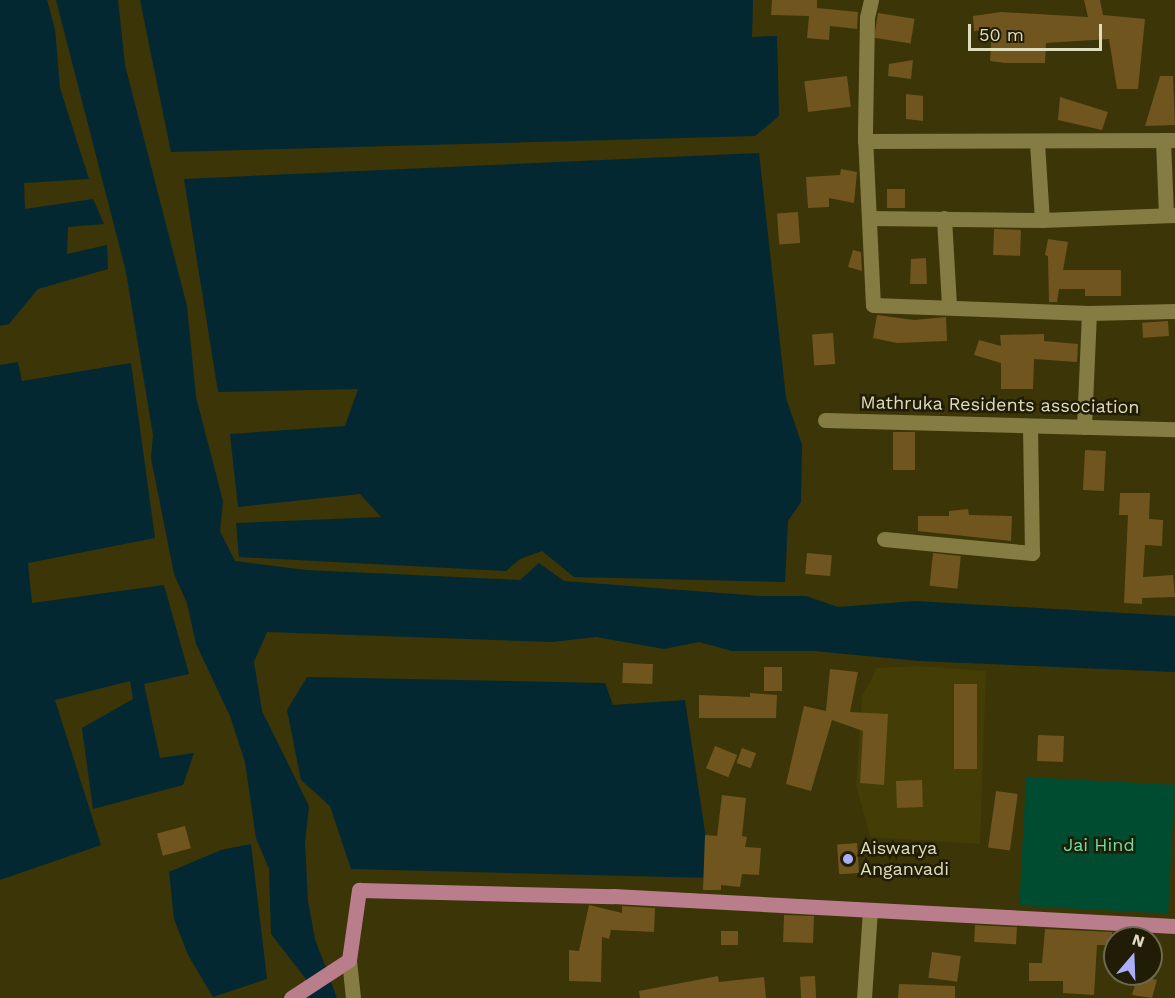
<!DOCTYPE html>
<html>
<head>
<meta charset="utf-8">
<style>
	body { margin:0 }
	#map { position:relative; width:1175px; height:998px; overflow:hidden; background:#3b3507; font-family:"Work Sans",sans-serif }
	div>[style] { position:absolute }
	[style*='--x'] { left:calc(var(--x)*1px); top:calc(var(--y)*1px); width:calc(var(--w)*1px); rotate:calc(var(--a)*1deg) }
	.built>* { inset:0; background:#443d06 }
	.green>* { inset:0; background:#004c31; transform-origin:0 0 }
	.water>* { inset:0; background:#032832 }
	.building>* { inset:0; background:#70551f; transform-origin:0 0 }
	.minor>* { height:15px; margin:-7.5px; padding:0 7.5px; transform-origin:7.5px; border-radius:7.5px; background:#847c42 }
	.major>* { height:15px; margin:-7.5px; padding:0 7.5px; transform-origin:7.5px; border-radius:7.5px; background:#b97d8c }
	.dots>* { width:16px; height:16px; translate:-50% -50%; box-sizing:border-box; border:3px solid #201c05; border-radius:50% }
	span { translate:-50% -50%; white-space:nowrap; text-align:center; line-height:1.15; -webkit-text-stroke:5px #201c05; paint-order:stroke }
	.street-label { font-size:18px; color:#e0ddbf }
	.park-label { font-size:18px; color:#64e4aa }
	.poi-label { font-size:18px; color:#e0ddbf }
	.left { translate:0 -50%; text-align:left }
	.north { position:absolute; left:1103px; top:926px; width:60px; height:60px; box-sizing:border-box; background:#201c05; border:2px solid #6d694f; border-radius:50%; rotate:19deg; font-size:16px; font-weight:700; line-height:24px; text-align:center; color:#e0ddbf }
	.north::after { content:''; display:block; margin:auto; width:21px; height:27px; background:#abaffb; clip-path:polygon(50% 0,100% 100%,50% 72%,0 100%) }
	.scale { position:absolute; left:968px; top:24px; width:134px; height:27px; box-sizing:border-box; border:3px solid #e0ddbf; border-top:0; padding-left:8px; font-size:18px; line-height:21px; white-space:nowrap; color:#e0ddbf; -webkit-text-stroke:4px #201c05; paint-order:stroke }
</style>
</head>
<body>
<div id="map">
	<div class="built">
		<i style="clip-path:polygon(919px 666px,986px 671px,980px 844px,870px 837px,856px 785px,862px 696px,877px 668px)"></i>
	</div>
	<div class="green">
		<i style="left:1026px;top:777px;width:149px;height:129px;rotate:3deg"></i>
	</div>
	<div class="water">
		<i style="clip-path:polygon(0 0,47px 0,55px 29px,60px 88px,89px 179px,24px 183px,25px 209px,93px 199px,104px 224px,68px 227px,67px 254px,107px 245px,108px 269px,38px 289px,9px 324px,0 326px)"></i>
		<i style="clip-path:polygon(56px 0,118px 0,125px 65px,187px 306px,196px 397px,223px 501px,220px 531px,235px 561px,306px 570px,520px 580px,539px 563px,564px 581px,760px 596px,806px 596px,838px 607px,915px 601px,1175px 616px,1175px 672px,920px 661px,814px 651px,732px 651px,699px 642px,664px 649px,596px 637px,552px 642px,267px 632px,254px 662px,262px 711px,309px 806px,305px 843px,308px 901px,315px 939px,337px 998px,306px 998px,309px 983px,271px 934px,269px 869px,256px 838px,245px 762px,230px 716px,196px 644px,187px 603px,174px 574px,151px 458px,153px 435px,126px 272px)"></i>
		<i style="clip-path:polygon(140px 0,753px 0,752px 37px,777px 36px,779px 116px,755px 136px,171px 152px)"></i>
		<i style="clip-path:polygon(759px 153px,786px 398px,802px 445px,801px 502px,788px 521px,785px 582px,574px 577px,542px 551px,520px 559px,506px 571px,239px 557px,236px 523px,381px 517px,360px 494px,238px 507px,230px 434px,345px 426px,358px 389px,218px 392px,184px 179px)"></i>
		<i style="clip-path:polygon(18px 362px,22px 381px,131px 363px,155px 538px,28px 563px,32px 603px,164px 585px,189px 674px,144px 684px,160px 758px,194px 753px,183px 785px,93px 809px,82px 728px,133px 699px,130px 681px,55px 700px,101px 845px,0 880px,0 365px)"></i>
		<i style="clip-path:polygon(307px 677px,605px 683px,613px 705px,685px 700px,712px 878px,351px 869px,330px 806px,301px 780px,287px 710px)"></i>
		<i style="clip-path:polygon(251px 844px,267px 979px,213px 997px,188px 955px,174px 919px,169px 872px,221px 850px)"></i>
	</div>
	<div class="building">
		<i style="clip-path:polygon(772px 0,817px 0,817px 8px,858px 12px,857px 29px,830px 26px,829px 40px,807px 38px,809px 16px,771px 15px)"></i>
		<i style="clip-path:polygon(1084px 0,1100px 0,1103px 15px,1145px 19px,1138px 89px,1117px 89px,1109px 39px,1046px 43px,1045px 63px,1005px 63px,990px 61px,992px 29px,974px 31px,973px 16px,1001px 12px,1088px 17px)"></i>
		<i style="left:878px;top:13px;width:37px;height:25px;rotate:9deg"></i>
		<i style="clip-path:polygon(913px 60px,911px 79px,888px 76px,889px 64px)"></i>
		<i style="left:847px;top:76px;width:31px;height:43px;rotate:83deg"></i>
		<i style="clip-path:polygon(1160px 76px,1173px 76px,1175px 125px,1145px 126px)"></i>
		<i style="clip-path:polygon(906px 94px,923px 96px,923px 121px,906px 119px)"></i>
		<i style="clip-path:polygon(1060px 97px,1108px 112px,1102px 130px,1058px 120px)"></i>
		<i style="clip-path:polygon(841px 169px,857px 172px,854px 203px,829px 198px,829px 207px,808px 208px,806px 177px,840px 175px)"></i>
		<i style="left:887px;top:189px;width:18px;height:19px"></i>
		<i style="left:798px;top:212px;width:31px;height:21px;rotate:86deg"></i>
		<i style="left:994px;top:229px;width:27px;height:26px;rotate:2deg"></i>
		<i style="clip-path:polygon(1048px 239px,1068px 242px,1063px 270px,1121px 270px,1121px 296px,1085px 296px,1085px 289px,1059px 289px,1057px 302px,1049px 302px,1048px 256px,1045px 255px)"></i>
		<i style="clip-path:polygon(853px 250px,861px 252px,862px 271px,848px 267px)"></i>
		<i style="clip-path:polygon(926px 258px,927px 284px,910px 284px,911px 259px)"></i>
		<i style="clip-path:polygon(877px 315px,914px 320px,946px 317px,947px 341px,897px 343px,873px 338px)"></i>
		<i style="left:1168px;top:321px;width:15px;height:26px;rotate:86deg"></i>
		<i style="left:833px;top:333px;width:31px;height:21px;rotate:86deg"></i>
		<i style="clip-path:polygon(1044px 334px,1044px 341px,1078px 344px,1077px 362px,1034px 359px,1033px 389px,1001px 389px,1001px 363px,974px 355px,979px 340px,1001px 346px,1000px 335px)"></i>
		<i style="left:893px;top:432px;width:22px;height:38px"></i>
		<i style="left:1085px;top:450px;width:21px;height:40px;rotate:3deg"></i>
		<i style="clip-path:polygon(1120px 493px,1150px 493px,1149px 519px,1163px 520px,1162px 546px,1145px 545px,1143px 577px,1173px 575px,1175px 597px,1142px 598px,1142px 604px,1124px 603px,1128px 515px,1119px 515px)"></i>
		<i style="clip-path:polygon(968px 509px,969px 515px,1012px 516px,1011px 541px,918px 531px,918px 516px,949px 516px,949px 511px)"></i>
		<i style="left:807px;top:553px;width:25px;height:21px;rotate:5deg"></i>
		<i style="left:933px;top:553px;width:28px;height:33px;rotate:6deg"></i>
		<i style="left:623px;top:663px;width:30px;height:20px;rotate:2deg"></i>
		<i style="left:764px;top:667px;width:18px;height:24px"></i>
		<i style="clip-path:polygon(830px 669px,858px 672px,850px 712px,888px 714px,884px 785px,860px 783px,863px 731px,832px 720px,811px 791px,786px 784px,804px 706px,826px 711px)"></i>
		<i style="left:954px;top:684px;width:23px;height:85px"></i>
		<i style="clip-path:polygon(750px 693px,777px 695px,776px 718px,699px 718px,699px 695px,750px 697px)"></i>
		<i style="left:1038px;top:735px;width:26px;height:26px;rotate:2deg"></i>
		<i style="left:715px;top:746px;width:24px;height:24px;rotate:22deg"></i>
		<i style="left:742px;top:748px;width:15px;height:16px;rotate:20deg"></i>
		<i style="left:922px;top:780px;width:27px;height:26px;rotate:88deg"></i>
		<i style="left:996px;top:791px;width:22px;height:57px;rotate:8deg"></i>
		<i style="clip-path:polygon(722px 795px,746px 798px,742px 836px,747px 837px,745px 847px,761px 848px,759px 875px,742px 874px,740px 887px,721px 885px,721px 890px,703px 890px,705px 835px,717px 836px)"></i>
		<i style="left:185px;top:826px;width:23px;height:29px;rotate:75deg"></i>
		<i style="left:857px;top:843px;width:30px;height:20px;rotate:86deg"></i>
		<i style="clip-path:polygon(589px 905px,622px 913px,622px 906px,655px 908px,654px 932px,611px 930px,609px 939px,602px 937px,601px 982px,569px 981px,569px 950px,579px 951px)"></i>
		<i style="left:784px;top:915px;width:30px;height:27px;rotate:2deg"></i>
		<i style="left:975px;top:925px;width:42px;height:17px;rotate:3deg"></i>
		<i style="clip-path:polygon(1045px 929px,1112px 932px,1112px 945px,1097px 945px,1094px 995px,1063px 993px,1063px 981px,1029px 981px,1029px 963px,1042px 963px)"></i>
		<i style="left:721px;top:931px;width:17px;height:14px"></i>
		<i style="left:932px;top:952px;width:29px;height:26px;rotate:8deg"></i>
		<i style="clip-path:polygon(1138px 974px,1157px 980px,1152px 998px,1132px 995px)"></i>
		<i style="clip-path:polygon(718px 976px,719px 982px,764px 977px,766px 998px,640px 998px,639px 991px)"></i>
		<i style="left:815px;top:976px;width:22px;height:15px;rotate:87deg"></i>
		<i style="clip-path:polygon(899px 984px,955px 986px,955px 998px,898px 998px)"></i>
	</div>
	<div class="minor">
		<i style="--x:871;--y:0;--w:17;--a:103"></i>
		<i style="--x:867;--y:17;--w:119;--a:91"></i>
		<i style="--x:865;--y:136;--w:169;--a:87.3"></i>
		<i style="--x:873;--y:305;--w:216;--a:2.1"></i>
		<i style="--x:1089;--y:313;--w:86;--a:-1.3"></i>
		<i style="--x:1163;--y:140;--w:75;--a:87.7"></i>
		<i style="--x:865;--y:141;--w:310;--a:-0.2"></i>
		<i style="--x:1037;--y:143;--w:77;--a:86.3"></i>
		<i style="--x:869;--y:218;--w:173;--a:0.7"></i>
		<i style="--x:1042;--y:220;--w:133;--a:-2.2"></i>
		<i style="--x:944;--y:218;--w:88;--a:86.7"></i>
		<i style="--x:825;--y:420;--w:350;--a:1.5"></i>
		<i style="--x:1084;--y:427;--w:114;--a:-87.5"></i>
		<i style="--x:884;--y:539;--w:149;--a:5.4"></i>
		<i style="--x:1032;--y:553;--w:125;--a:-90.9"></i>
		<i style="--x:349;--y:960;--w:38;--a:84"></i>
		<i style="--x:864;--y:998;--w:87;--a:-86.1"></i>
	</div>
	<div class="major">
		<i style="--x:291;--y:998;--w:69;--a:-33.2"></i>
		<i style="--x:349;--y:960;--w:71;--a:-81.9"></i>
		<i style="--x:359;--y:890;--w:254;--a:1.4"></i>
		<i style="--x:613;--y:896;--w:563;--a:3.06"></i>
	</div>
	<div class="dots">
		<i style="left:848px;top:859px;background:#abaffb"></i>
	</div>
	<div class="street-label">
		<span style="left:1000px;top:405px;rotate:1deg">Mathruka Residents association</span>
	</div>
	<div class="park-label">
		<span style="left:1099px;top:845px">Jai Hind</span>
	</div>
	<div class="poi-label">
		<span class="left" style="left:860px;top:859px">Aiswarya<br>Anganvadi</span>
	</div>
	<div class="north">N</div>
	<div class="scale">50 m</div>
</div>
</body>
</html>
